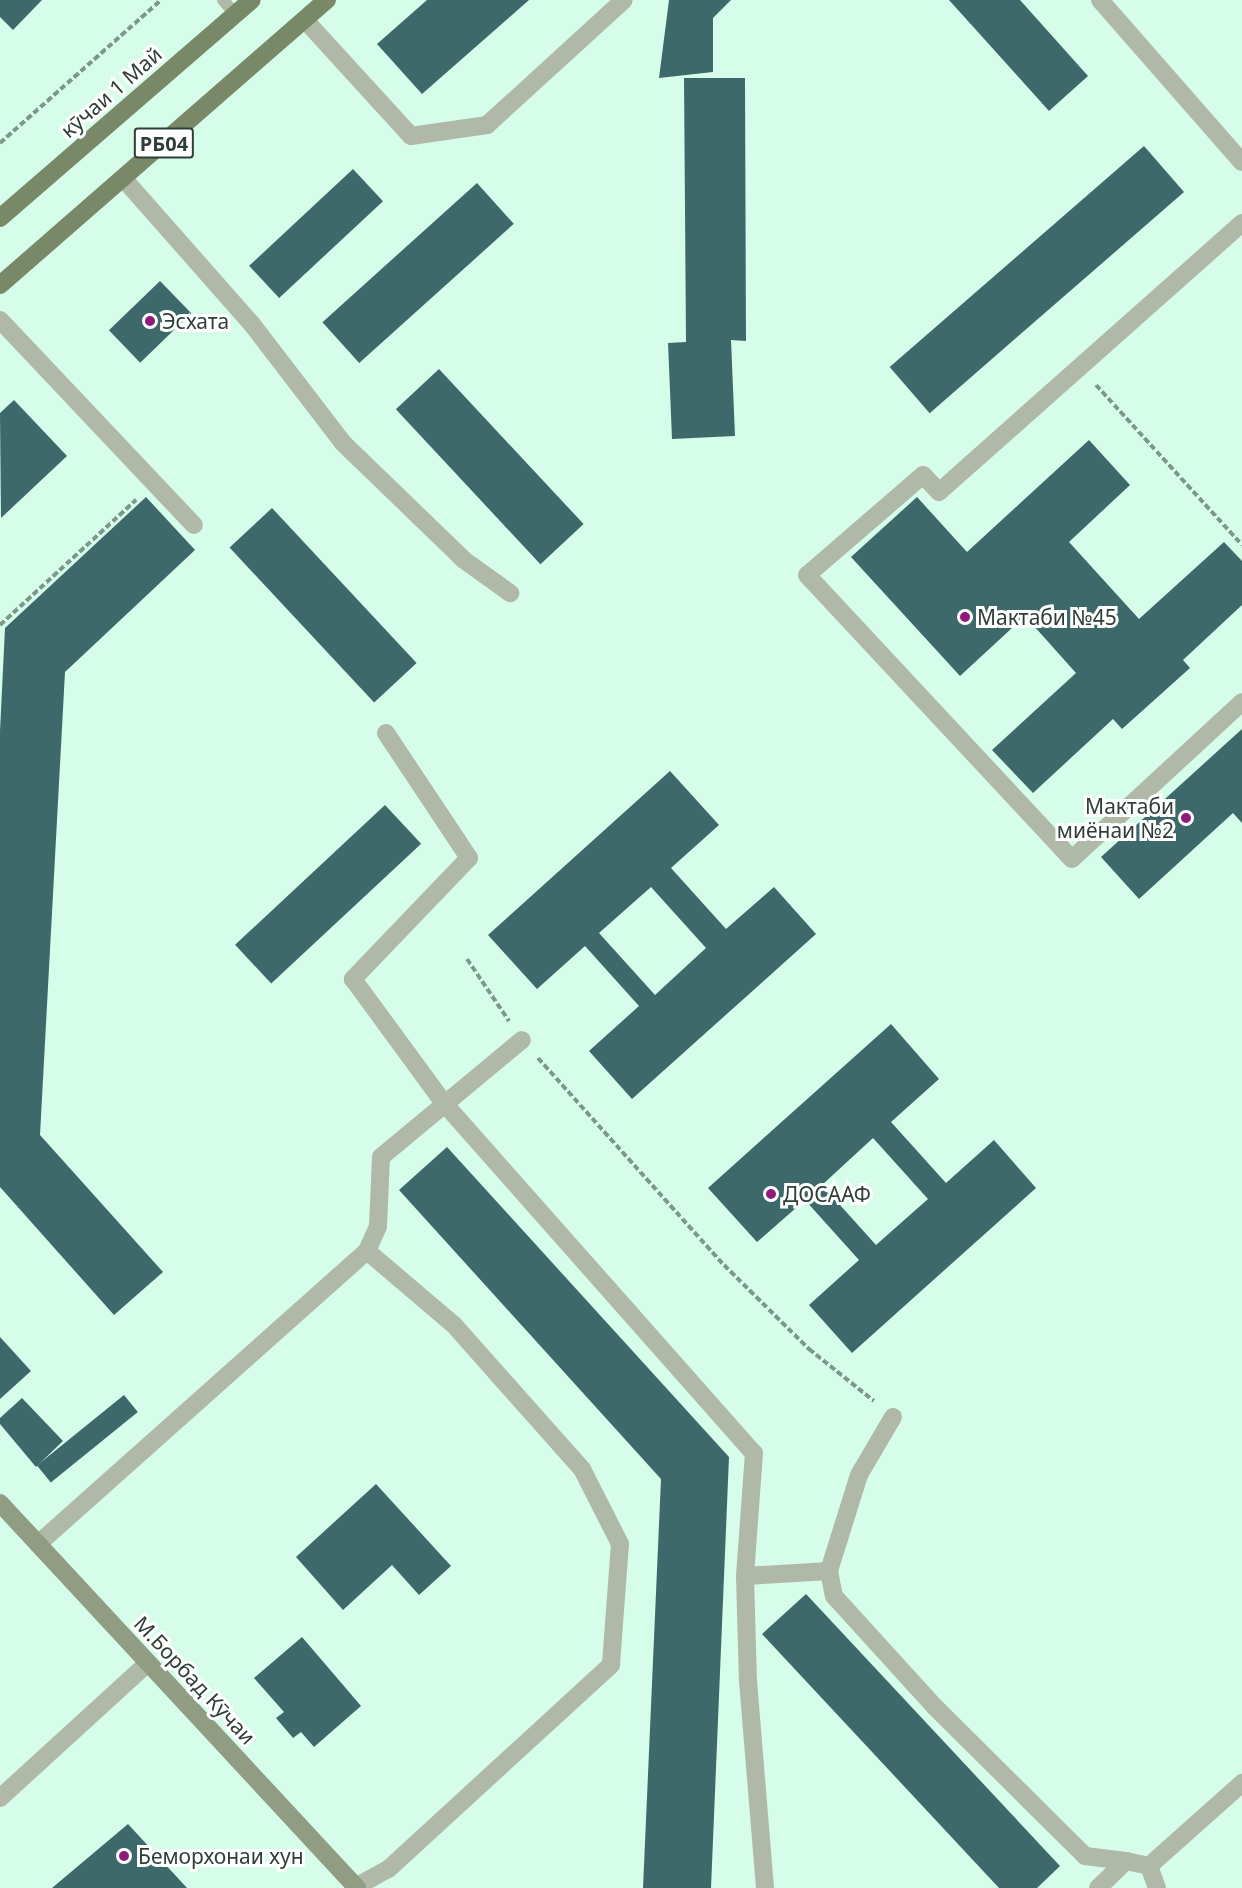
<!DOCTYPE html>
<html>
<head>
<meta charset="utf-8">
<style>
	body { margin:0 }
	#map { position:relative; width:1242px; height:1888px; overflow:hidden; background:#d5fde9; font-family:"Noto Sans",sans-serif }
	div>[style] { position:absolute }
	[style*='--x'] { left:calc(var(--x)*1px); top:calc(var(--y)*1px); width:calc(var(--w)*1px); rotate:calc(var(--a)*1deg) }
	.building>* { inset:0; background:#3e696b; transform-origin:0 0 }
	.path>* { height:4px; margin-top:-2px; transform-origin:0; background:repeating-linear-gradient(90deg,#7d988a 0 6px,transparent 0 9px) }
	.lane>* { height:12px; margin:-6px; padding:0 6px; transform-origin:6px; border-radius:6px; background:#b0b9a7 }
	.street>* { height:18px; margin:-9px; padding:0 9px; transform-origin:9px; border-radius:9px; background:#b0b9a7 }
	.secondary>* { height:18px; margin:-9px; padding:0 9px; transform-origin:9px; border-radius:9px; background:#909d83 }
	.primary>* { height:18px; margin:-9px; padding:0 9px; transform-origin:9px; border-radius:9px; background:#798968 }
	.dots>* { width:16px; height:16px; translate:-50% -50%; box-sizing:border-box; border:3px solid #fff; border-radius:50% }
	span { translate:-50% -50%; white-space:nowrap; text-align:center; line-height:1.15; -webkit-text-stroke:6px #fff; paint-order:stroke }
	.shield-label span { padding:2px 4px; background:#fff; border:2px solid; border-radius:4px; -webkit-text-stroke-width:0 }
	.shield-label { font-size:20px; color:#2f3f37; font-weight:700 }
	.street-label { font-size:21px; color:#2f3f37 }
	.poi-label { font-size:21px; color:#2f3f37 }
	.left { translate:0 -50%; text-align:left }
	.right { translate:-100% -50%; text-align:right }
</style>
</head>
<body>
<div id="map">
	<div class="building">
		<i style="clip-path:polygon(0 0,42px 0,13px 30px,0 17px)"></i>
		<i style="clip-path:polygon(427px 0,529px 0,422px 94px,377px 44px)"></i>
		<i style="clip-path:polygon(669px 0,731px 0,713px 18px,713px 72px,659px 78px)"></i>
		<i style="clip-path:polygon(949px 0,1020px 0,1088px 76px,1049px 111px)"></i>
		<i style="clip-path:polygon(684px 78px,745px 78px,746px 341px,731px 340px,735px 436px,672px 439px,668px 343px,686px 342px)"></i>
		<i style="left:1144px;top:146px;width:61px;height:337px;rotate:49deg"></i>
		<i style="left:353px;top:169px;width:44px;height:142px;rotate:47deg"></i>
		<i style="left:477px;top:183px;width:55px;height:208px;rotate:48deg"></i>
		<i style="left:160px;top:281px;width:45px;height:71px;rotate:46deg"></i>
		<i style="left:439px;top:369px;width:212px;height:59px;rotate:47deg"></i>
		<i style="clip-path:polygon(14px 400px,67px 456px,1px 518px,0 413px)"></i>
		<i style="clip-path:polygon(1089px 440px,1130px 485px,1069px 542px,1139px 619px,1224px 542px,1242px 561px,1242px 605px,1183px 660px,1190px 668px,1122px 729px,1113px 719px,1033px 793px,992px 750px,1076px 673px,1025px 616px,960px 676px,851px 557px,917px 497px,967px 552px)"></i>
		<i style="clip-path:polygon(146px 497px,195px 550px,65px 672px,40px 1135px,163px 1272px,114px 1315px,0 1187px,0 731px,5px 628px)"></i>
		<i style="left:272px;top:508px;width:212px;height:58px;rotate:47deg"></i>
		<i style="clip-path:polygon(1242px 729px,1242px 823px,1233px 813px,1139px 899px,1101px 857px)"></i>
		<i style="clip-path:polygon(evenodd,670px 771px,719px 825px,671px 868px,726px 929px,774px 887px,816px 934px,632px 1099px,589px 1051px,639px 1006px,585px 946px,537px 989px,488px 935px,670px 771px,651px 887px,706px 948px,655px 995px,599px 933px,651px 887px)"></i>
		<i style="left:385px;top:805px;width:53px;height:205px;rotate:47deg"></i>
		<i style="clip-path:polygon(evenodd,891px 1024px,939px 1079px,891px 1122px,946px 1183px,994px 1140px,1036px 1188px,852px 1353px,809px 1305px,859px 1260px,805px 1200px,757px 1242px,708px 1188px,891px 1024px,873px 1138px,928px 1199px,876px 1245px,822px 1185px,873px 1138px)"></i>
		<i style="clip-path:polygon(447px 1147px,729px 1457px,711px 1888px,643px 1888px,661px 1479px,399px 1190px)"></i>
		<i style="clip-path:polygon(0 1337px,31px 1371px,0 1399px)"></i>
		<i style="left:124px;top:1395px;width:22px;height:112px;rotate:51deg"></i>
		<i style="clip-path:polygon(22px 1398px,63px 1441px,36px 1467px,0 1424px,0 1418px)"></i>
		<i style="clip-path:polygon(376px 1484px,451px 1566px,419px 1595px,392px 1565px,343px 1610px,296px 1557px)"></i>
		<i style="clip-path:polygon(806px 1594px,1060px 1866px,1037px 1888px,999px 1888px,762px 1634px)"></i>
		<i style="clip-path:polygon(302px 1637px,361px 1706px,314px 1747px,301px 1732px,293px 1738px,276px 1718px,284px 1712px,254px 1678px)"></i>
		<i style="clip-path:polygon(128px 1824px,187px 1888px,52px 1888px)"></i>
	</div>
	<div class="path">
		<i style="--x:0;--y:143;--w:215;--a:-41.6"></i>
		<i style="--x:1096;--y:385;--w:217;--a:47.6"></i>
		<i style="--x:0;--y:625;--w:185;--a:-42.6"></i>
		<i style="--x:467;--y:959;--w:75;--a:55.9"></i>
		<i style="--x:538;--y:1058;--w:278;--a:48.1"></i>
		<i style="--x:724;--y:1265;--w:120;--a:44.7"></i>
		<i style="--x:809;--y:1349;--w:83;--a:38.7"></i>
	</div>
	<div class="lane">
		<i style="--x:223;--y:0;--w:20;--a:49"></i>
	</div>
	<div class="street">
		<i style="--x:1100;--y:0;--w:215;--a:48.8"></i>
		<i style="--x:305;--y:20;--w:157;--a:47.6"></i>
		<i style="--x:411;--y:136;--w:77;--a:-8.2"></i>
		<i style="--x:487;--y:125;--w:185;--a:-42.4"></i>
		<i style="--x:123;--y:178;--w:193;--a:48.6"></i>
		<i style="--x:251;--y:323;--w:151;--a:52.5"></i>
		<i style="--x:343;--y:443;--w:168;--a:44"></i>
		<i style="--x:464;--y:560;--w:57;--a:35.7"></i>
		<i style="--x:1242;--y:223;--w:405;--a:138.4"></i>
		<i style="--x:939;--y:492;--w:23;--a:-133"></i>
		<i style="--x:923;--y:475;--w:153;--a:139.2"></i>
		<i style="--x:807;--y:575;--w:388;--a:47"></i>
		<i style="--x:1072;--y:859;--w:231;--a:-42.7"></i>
		<i style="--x:0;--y:320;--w:282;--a:46.6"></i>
		<i style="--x:386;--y:733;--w:150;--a:56.4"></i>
		<i style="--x:469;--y:858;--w:168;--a:133.8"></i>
		<i style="--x:353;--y:979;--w:152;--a:53.8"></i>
		<i style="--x:443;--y:1102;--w:469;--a:48.5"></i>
		<i style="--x:754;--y:1453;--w:123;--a:94.2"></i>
		<i style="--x:745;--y:1576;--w:105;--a:88.4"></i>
		<i style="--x:748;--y:1681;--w:208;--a:85.3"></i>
		<i style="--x:367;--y:1251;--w:27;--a:-66"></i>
		<i style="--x:378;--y:1226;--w:69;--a:-87.5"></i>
		<i style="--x:381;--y:1157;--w:183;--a:-39.7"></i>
		<i style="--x:893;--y:1417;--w:67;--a:120.4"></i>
		<i style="--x:859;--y:1475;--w:101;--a:107.4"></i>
		<i style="--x:829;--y:1571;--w:25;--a:79"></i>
		<i style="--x:834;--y:1596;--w:151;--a:47.7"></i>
		<i style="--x:936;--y:1708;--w:210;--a:44.8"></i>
		<i style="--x:1085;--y:1856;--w:41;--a:7"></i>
		<i style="--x:38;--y:1544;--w:441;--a:-41.7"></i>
		<i style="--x:367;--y:1251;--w:114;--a:40.4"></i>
		<i style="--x:454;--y:1325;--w:193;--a:48.4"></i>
		<i style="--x:582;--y:1469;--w:84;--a:63.1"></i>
		<i style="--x:620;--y:1544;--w:121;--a:94.3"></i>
		<i style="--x:611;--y:1665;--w:302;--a:137.5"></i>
		<i style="--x:388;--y:1869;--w:37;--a:151"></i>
		<i style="--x:745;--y:1576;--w:84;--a:-3.4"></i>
		<i style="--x:0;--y:1798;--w:200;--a:-42.4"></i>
		<i style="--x:1149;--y:1866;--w:23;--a:70"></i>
		<i style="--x:1098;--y:1888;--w:39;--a:-44"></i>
		<i style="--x:1126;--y:1861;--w:24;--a:12"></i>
		<i style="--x:1149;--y:1866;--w:125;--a:-41.7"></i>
	</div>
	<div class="secondary">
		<i style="--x:0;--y:1503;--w:525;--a:47.16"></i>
	</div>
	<div class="primary">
		<i style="--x:0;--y:218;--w:333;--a:-40.9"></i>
		<i style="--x:0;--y:285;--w:434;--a:-41.1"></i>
	</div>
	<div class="dots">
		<i style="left:150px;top:321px;background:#8e1b7c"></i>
		<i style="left:965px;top:617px;background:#8e1b7c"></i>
		<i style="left:1186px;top:818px;background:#8e1b7c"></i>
		<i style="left:771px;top:1194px;background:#8e1b7c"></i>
		<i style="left:124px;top:1856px;background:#8e1b7c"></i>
	</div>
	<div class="shield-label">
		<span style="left:164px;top:143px">РБ04</span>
	</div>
	<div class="street-label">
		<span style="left:111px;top:92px;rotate:-41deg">кӯчаи 1 Май</span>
		<span style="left:195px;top:1680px;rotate:47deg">М.Борбад Кӯчаи</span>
	</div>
	<div class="poi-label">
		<span class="left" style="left:162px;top:321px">Эсхата</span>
		<span class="left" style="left:977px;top:617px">Мактаби №45</span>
		<span class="right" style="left:1174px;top:818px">Мактаби<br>миёнаи №2</span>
		<span class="left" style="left:783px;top:1194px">ДОСААФ</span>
		<span class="left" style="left:138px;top:1856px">Беморхонаи хун</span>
	</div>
</div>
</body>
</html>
